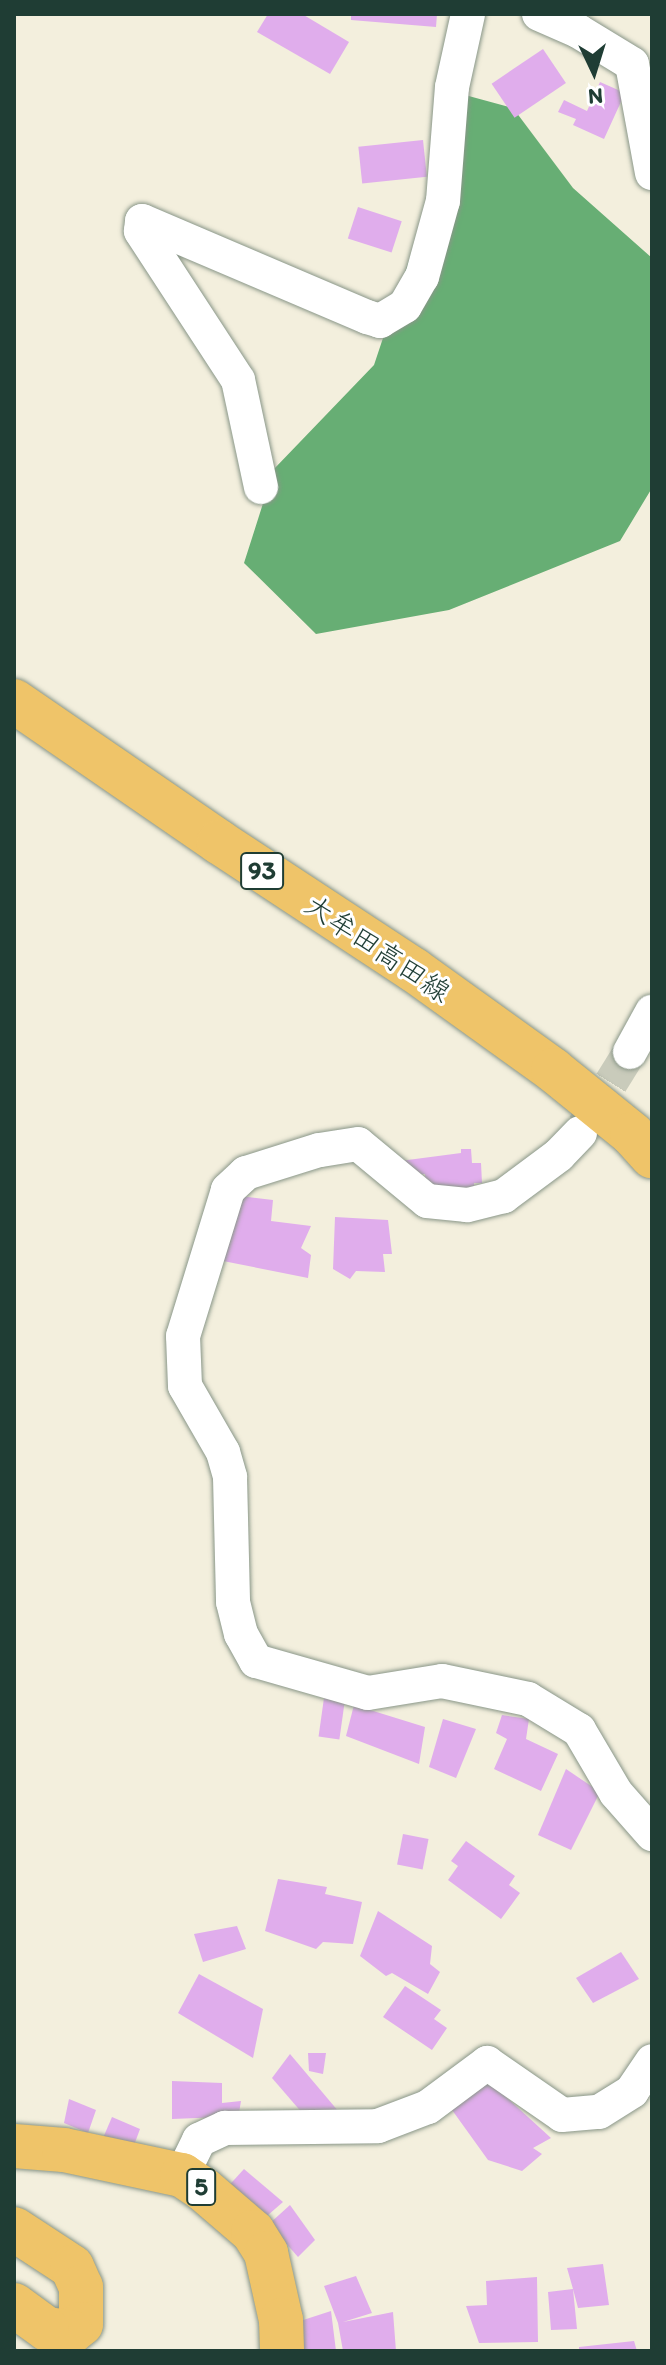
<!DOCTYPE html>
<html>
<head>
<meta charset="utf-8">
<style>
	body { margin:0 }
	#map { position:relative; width:666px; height:2365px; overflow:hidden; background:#f3efdd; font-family:Itim,"Klee One",sans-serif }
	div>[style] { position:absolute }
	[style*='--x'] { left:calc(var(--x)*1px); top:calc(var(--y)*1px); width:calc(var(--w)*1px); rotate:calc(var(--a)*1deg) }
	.forest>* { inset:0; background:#67ae74 }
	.building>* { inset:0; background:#e0adec; transform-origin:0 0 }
	.minor-tunnel>* { height:34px; margin-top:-17px; transform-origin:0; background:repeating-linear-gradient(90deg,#c9cbbb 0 34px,transparent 0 51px) }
	.roads { filter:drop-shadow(0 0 2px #899688) drop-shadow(0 0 2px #899688) }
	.minor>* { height:34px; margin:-17px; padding:0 17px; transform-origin:17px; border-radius:17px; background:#fff }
	.primary>* { height:44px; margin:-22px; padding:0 22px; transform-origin:22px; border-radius:22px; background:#efc469 }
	span { translate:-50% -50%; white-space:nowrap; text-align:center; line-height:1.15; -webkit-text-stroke:6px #fff; paint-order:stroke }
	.shield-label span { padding:2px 6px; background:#fff; border:2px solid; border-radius:6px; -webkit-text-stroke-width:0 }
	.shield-label { font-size:26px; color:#1f3d34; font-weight:700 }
	.street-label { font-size:28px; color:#1f3d34 }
	.frame { position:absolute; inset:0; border:16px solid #1f3d34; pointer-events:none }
	.north { position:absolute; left:554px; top:32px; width:80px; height:80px; -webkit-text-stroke:6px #fff; paint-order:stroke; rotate:176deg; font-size:22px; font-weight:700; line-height:32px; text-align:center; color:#1f3d34 }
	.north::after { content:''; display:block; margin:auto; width:28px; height:36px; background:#1f3d34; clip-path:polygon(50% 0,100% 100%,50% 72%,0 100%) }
</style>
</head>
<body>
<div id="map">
	<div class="forest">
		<i style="clip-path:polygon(454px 92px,513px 108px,573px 188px,652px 258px,652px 488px,620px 541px,449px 610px,316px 634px,244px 563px,274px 469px,374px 365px,434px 185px)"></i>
	</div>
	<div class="building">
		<i style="clip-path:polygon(268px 14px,302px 14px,349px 42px,330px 74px,257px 32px)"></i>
		<i style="clip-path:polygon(351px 14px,437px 14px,436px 27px,351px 20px)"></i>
		<i style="left:543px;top:49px;width:41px;height:62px;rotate:56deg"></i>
		<i style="clip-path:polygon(600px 82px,625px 93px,604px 139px,573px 125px,576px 119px,558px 112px,564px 100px,587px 111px)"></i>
		<i style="left:423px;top:140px;width:37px;height:65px;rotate:84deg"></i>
		<i style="left:358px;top:207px;width:46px;height:33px;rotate:18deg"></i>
		<i style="clip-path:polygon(461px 1149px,471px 1149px,472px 1163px,481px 1163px,482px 1183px,474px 1183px,474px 1189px,426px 1190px,425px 1174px,401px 1176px,400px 1161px,461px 1153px)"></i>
		<i style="clip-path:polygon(240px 1196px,273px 1200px,271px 1221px,311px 1226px,301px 1248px,311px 1255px,308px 1278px,223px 1261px)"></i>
		<i style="clip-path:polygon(335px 1217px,388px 1220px,392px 1254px,383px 1254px,385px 1272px,356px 1271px,350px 1279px,333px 1269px)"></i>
		<i style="left:324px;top:1698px;width:21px;height:39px;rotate:8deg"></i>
		<i style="clip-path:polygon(354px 1705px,425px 1727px,419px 1764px,346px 1736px)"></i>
		<i style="clip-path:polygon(502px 1715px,529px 1719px,526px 1739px,558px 1754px,541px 1791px,494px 1769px,507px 1739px,496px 1733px)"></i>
		<i style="clip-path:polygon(443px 1719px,476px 1729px,456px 1778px,429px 1767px)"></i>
		<i style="clip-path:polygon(566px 1769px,600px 1792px,571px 1850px,538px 1835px)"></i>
		<i style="left:403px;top:1834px;width:26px;height:31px;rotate:11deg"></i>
		<i style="clip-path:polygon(466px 1841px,515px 1876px,509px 1885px,520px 1893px,501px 1919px,448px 1880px,458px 1866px,451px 1861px)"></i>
		<i style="clip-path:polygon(278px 1879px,327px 1887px,325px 1894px,362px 1902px,353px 1944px,323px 1942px,316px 1949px,265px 1931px)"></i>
		<i style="clip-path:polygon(378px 1911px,432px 1946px,430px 1964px,440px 1972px,428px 1994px,392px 1973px,386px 1976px,360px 1956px)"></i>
		<i style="clip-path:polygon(237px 1926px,246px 1949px,203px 1962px,194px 1934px)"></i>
		<i style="clip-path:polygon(621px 1952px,639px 1979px,593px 2003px,576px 1978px)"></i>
		<i style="clip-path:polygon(199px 1974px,263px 2009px,253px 2058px,178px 2013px)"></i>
		<i style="clip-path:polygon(405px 1986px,441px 2010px,434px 2019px,447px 2028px,432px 2050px,383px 2017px)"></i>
		<i style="clip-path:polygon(308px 2053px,326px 2053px,323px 2074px,309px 2071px)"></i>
		<i style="clip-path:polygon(290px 2054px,339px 2112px,310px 2122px,272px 2078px)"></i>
		<i style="clip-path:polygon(484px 2077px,551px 2138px,533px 2148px,542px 2154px,522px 2171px,488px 2160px,447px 2103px)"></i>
		<i style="clip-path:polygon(172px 2081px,222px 2083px,222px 2103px,241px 2101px,239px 2113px,222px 2117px,172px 2119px)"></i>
		<i style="clip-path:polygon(69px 2099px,96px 2110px,88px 2133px,64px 2123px)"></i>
		<i style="clip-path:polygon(112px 2117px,140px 2129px,133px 2148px,103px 2138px)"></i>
		<i style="clip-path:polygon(244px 2169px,283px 2202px,260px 2222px,223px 2192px)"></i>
		<i style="clip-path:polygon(290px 2205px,315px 2240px,298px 2257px,269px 2224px)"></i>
		<i style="clip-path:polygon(603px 2264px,609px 2305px,578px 2308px,573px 2289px,577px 2329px,551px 2330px,548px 2292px,573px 2289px,567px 2268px)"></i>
		<i style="clip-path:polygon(356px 2276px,372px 2313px,343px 2322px,393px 2312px,396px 2351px,343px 2351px,338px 2323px,324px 2286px)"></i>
		<i style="clip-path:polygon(537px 2277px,538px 2342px,479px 2343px,466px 2306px,487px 2305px,486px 2281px)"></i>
		<i style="clip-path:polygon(331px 2311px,336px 2351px,298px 2351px,294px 2323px)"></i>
		<i style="clip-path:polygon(634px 2341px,637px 2351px,579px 2351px,579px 2347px)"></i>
	</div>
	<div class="minor-tunnel">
		<i style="--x:584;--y:1126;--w:87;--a:-58.1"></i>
	</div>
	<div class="roads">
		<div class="minor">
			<i style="--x:539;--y:14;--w:43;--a:23.6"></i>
			<i style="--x:578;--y:31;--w:63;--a:31.4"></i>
			<i style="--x:632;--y:64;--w:111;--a:79.6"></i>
			<i style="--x:261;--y:487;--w:109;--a:-102.1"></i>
			<i style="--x:238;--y:380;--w:178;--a:-123.1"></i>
			<i style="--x:141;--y:231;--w:10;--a:-84"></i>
			<i style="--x:142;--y:221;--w:245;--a:23.1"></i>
			<i style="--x:367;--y:317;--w:14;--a:17"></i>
			<i style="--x:380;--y:321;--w:29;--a:-31"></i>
			<i style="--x:405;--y:306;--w:34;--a:-60"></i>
			<i style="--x:422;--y:277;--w:79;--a:-74.6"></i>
			<i style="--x:443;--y:201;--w:114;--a:-85.5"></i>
			<i style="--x:452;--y:87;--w:75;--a:-77.6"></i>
			<i style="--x:630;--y:1052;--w:46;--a:-61.2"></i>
			<i style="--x:580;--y:1133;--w:30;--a:134"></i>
			<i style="--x:559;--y:1155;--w:69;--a:143.3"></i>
			<i style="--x:504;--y:1196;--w:38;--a:166"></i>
			<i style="--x:467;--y:1205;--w:40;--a:-174.3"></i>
			<i style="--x:427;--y:1201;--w:89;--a:-140.4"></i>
			<i style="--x:358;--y:1144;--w:39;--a:171"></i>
			<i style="--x:319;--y:1150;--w:77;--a:162.5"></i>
			<i style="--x:246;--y:1173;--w:25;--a:137"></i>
			<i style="--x:228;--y:1190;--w:153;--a:107.1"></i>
			<i style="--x:183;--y:1336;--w:50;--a:87.7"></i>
			<i style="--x:185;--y:1386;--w:76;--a:60.1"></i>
			<i style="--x:223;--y:1452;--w:26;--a:74"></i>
			<i style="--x:230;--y:1477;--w:125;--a:88.6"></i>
			<i style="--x:233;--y:1602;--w:33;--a:76"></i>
			<i style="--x:241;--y:1634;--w:31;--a:61"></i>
			<i style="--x:256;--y:1661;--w:116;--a:15.9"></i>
			<i style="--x:368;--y:1693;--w:75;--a:-9.2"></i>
			<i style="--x:442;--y:1681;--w:88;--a:11.8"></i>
			<i style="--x:528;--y:1699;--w:60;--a:31.3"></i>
			<i style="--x:579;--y:1730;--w:73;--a:59.6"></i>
			<i style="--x:616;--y:1793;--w:55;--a:48.7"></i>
			<i style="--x:182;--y:2175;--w:39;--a:-64"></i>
			<i style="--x:199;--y:2140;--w:29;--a:-25"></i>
			<i style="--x:225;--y:2128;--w:153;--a:-0.7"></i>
			<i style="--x:378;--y:2126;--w:53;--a:-20.8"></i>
			<i style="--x:428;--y:2107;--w:74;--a:-36.7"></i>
			<i style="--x:487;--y:2063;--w:91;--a:34.7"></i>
			<i style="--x:562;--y:2115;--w:37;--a:-5"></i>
			<i style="--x:599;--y:2112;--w:39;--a:-32"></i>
			<i style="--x:632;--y:2091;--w:36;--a:-56"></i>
		</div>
		<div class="primary">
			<i style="--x:14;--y:701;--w:249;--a:34.5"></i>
			<i style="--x:219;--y:842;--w:233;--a:33.3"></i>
			<i style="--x:414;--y:970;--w:171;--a:35.7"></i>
			<i style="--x:553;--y:1070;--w:102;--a:39"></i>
			<i style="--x:632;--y:1134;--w:30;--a:48"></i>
			<i style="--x:14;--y:2146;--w:50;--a:4.6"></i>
			<i style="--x:64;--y:2150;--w:121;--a:12"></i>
			<i style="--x:182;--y:2175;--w:25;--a:34"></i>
			<i style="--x:203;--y:2189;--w:66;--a:40.7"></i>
			<i style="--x:253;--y:2232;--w:25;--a:58"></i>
			<i style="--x:266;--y:2253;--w:69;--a:77.4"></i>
			<i style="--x:281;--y:2320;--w:31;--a:88"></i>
			<i style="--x:14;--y:2229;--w:69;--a:33.2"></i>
			<i style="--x:72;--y:2267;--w:22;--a:66"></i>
			<i style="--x:81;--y:2287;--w:37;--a:90"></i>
			<i style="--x:81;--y:2324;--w:13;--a:141"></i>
			<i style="--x:71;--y:2332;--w:24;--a:-173"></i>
			<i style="--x:47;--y:2329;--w:41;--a:-144"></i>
		</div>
	</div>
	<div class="shield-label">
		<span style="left:262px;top:871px">93</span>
		<span style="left:201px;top:2187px">5</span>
	</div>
	<div class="street-label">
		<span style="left:378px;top:948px;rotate:34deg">大牟田高田線</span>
	</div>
	<div class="frame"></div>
	<div class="north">N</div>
</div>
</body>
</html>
